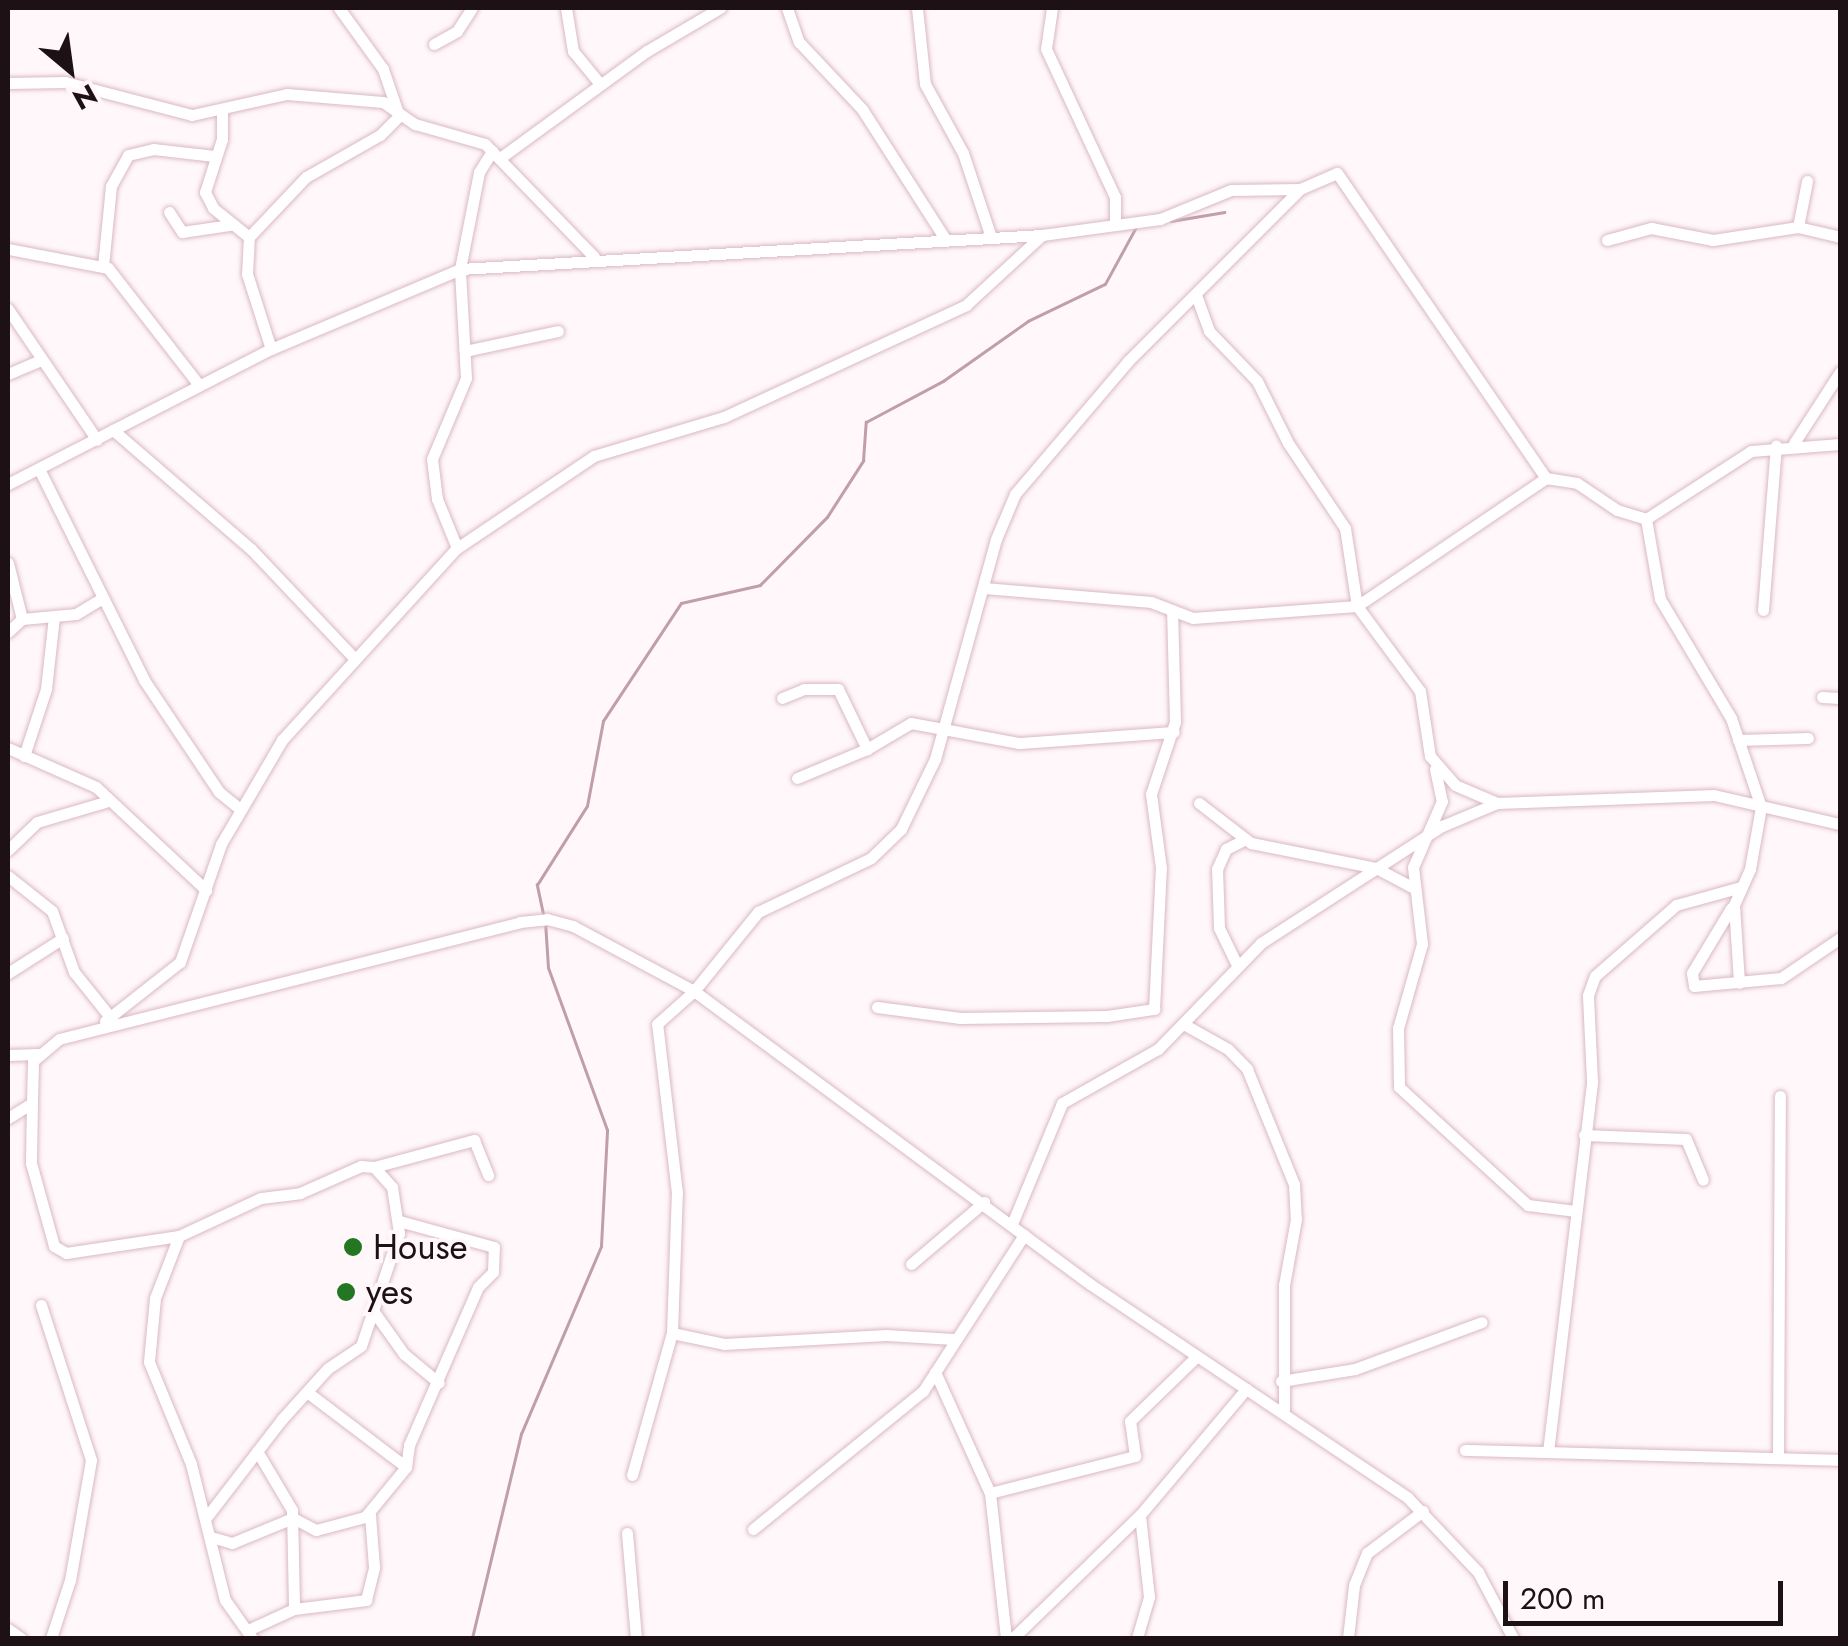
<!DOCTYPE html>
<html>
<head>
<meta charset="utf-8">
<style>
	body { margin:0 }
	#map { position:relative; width:1848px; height:1646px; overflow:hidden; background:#fff7fa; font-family:Jost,sans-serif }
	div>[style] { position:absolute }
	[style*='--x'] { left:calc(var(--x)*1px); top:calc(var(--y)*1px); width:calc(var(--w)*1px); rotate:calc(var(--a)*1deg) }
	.stream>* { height:2.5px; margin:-1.25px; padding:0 1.25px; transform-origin:1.25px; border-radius:1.25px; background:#c09eab }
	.roads { filter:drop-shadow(0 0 2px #dab8c5) drop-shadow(0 0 2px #dab8c5) }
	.minor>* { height:11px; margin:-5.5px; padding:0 5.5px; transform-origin:5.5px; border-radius:5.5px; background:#fff }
	.dots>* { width:28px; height:28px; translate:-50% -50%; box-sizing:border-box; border:5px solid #fff7fa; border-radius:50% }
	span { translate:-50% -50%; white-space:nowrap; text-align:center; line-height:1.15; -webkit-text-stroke:8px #fff7fa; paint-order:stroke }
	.poi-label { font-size:35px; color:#1d1116 }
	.left { translate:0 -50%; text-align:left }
	.frame { position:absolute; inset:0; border:10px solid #1d1116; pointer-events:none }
	.north { position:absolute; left:20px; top:20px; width:100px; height:100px; -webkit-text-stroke:8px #fff7fa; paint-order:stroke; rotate:151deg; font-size:28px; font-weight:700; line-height:40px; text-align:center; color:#1d1116 }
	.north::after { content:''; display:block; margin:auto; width:35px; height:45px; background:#1d1116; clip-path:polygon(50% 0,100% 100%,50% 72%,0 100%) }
	.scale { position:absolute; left:1503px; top:1581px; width:280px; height:45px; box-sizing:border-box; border:5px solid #1d1116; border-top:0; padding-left:12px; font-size:30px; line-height:35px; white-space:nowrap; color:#1d1116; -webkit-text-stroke:8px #fff7fa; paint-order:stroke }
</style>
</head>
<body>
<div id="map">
	<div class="stream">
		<i style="--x:1171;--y:221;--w:54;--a:-9.6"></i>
		<i style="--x:543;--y:914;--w:30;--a:-102"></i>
		<i style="--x:537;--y:885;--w:93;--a:-57.7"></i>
		<i style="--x:587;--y:806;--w:86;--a:-79.3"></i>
		<i style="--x:603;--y:721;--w:141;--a:-56.5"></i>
		<i style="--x:681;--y:603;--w:81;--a:-12.8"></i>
		<i style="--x:760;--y:585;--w:95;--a:-45.4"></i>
		<i style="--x:827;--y:517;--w:67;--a:-57.3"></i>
		<i style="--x:863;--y:461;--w:39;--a:-86"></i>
		<i style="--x:866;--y:422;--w:87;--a:-28"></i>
		<i style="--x:943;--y:381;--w:104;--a:-35.2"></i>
		<i style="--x:1028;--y:321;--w:85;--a:-25.7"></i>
		<i style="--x:1105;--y:284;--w:63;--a:-61.4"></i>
		<i style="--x:472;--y:1638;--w:210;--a:-76.5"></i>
		<i style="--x:521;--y:1434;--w:204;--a:-66.9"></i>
		<i style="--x:601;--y:1246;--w:116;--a:-87"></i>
		<i style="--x:607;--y:1130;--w:172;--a:-110"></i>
		<i style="--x:548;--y:968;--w:46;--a:-93.7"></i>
	</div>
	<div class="roads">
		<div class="minor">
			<i style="--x:566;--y:8;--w:44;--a:80.8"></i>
			<i style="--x:573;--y:51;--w:43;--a:50.7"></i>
			<i style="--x:787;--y:8;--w:36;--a:71"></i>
			<i style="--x:799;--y:42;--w:92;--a:46.8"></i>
			<i style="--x:862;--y:109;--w:154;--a:57.4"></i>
			<i style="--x:917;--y:8;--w:76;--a:84"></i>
			<i style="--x:925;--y:84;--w:79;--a:61.2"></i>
			<i style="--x:963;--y:153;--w:89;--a:71.6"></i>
			<i style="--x:1052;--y:8;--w:41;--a:98.3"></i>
			<i style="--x:1046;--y:49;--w:163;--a:65"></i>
			<i style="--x:1115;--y:197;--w:25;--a:90"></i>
			<i style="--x:434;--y:44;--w:26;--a:-29"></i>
			<i style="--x:457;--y:31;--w:27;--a:-57"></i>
			<i style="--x:8;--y:83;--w:57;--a:-1"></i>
			<i style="--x:65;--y:82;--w:131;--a:14.6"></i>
			<i style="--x:192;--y:115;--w:97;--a:-12.5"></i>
			<i style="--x:287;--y:94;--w:96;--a:4.8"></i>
			<i style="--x:383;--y:102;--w:39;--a:35"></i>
			<i style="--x:415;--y:124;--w:73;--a:15.9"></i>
			<i style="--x:485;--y:144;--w:157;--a:46"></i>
			<i style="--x:222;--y:111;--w:28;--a:90"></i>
			<i style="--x:222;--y:139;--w:56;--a:107.8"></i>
			<i style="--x:205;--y:192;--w:18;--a:63"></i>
			<i style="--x:213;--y:208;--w:46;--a:38.9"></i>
			<i style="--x:500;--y:158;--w:182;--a:-36.1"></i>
			<i style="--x:647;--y:51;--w:85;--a:-30.5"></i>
			<i style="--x:169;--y:212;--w:24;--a:57"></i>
			<i style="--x:182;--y:232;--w:49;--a:-8.3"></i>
			<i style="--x:1798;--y:227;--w:47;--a:-78.9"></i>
			<i style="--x:1607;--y:240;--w:46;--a:-15.3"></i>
			<i style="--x:1651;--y:228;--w:63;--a:11"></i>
			<i style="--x:1713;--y:240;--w:86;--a:-8.7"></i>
			<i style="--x:1798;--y:227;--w:43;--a:13.4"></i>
			<i style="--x:8;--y:249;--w:102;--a:10.8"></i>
			<i style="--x:108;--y:268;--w:148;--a:52.1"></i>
			<i style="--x:103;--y:266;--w:80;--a:-84.3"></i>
			<i style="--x:111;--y:186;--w:35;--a:-61"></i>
			<i style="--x:128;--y:155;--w:26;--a:-13"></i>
			<i style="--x:153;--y:149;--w:62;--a:6.4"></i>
			<i style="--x:1196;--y:295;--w:38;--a:70"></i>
			<i style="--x:1209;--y:331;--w:69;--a:46.2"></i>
			<i style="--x:1257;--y:381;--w:69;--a:63.4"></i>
			<i style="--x:1288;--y:443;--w:102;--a:56.2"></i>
			<i style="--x:1345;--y:528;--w:79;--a:81.3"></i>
			<i style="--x:1357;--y:606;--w:106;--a:53.5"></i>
			<i style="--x:1420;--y:691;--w:66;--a:81.3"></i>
			<i style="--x:1430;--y:756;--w:38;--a:49"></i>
			<i style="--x:1455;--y:785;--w:46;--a:23.2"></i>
			<i style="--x:1497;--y:803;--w:217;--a:-2.1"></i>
			<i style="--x:1714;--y:795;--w:129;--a:13"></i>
			<i style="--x:8;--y:309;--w:158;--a:55.8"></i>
			<i style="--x:271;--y:349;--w:79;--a:-107.7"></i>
			<i style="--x:247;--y:274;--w:37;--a:-87"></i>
			<i style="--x:249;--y:237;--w:83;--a:-46.5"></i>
			<i style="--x:306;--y:177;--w:85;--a:-29.6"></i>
			<i style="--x:380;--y:135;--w:27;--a:-45"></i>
			<i style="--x:399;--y:116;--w:50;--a:-108.8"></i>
			<i style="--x:383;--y:69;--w:75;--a:-125.8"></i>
			<i style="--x:465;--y:351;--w:95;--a:-12.1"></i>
			<i style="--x:8;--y:374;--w:36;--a:-23"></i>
			<i style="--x:113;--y:430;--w:182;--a:40.8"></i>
			<i style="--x:251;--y:549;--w:149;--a:46.6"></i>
			<i style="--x:1794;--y:443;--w:85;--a:-57.1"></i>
			<i style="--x:39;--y:469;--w:236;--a:63.5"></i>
			<i style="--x:144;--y:680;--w:135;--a:56.2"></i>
			<i style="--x:219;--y:792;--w:28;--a:39"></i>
			<i style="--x:8;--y:484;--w:296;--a:-27.2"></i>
			<i style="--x:271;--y:349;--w:205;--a:-22.9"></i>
			<i style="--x:460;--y:269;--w:583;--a:-3.34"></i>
			<i style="--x:1042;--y:235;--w:119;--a:-7.7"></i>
			<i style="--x:1160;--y:219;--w:77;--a:-22.2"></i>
			<i style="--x:1231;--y:190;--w:69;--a:-0.8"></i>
			<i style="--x:1300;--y:189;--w:40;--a:-23.4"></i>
			<i style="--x:1337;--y:173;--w:370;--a:55.6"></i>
			<i style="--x:1646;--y:519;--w:81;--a:80.1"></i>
			<i style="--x:1660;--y:599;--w:139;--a:59.2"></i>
			<i style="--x:1731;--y:718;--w:94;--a:71.4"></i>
			<i style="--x:1761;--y:807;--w:63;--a:100.1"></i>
			<i style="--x:1750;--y:869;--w:39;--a:114"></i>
			<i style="--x:1734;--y:905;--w:78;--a:86.3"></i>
			<i style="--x:457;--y:548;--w:53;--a:-112.2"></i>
			<i style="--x:437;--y:499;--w:40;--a:-97.1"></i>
			<i style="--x:432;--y:459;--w:88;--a:-67.2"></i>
			<i style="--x:466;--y:378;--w:109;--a:-93.2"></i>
			<i style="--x:460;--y:269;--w:99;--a:-78.9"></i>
			<i style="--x:479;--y:172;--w:25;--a:-58"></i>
			<i style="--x:8;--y:563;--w:58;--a:76"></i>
			<i style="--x:984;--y:588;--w:168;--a:4.8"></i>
			<i style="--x:1151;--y:602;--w:45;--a:20.9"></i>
			<i style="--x:1193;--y:618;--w:164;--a:-4.2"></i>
			<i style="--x:1357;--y:606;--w:228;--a:-34.1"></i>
			<i style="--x:1546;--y:478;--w:31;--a:9"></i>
			<i style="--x:1577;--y:483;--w:48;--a:34"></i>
			<i style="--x:1617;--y:510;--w:30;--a:17"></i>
			<i style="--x:1646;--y:519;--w:125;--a:-32.9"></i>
			<i style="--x:1751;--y:451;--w:89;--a:-4.5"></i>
			<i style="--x:1763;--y:610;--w:165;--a:-85.5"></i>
			<i style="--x:8;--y:632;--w:19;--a:-43"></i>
			<i style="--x:22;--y:619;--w:54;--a:-5.3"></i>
			<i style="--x:76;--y:614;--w:29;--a:-31"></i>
			<i style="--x:1822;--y:697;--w:18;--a:3"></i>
			<i style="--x:782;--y:698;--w:24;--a:-22"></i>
			<i style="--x:804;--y:689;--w:34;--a:0"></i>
			<i style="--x:838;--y:689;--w:67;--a:64.2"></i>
			<i style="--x:1738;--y:740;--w:70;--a:-1.6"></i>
			<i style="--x:8;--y:748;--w:96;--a:23.9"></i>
			<i style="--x:96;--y:787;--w:151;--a:43.1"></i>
			<i style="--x:24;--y:756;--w:71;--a:-71.8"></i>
			<i style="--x:46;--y:689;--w:73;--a:-83.7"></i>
			<i style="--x:1435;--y:769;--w:33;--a:78"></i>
			<i style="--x:1442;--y:801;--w:72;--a:113.7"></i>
			<i style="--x:1413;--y:867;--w:78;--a:83.3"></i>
			<i style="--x:1422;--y:944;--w:87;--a:105.9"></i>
			<i style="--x:1398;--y:1028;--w:59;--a:89"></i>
			<i style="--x:1399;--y:1087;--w:175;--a:42.5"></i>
			<i style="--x:1528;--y:1205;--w:48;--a:7.1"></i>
			<i style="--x:797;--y:778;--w:76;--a:-22.5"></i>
			<i style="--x:867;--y:749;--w:51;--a:-30.6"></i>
			<i style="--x:911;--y:723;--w:110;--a:10.5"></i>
			<i style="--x:1019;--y:743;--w:155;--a:-4.1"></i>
			<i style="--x:1199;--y:803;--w:66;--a:37.6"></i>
			<i style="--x:1251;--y:843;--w:127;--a:11.3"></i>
			<i style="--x:1376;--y:868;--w:43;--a:27.8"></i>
			<i style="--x:8;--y:850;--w:40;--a:-44"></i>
			<i style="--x:37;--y:822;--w:71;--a:-16.4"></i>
			<i style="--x:8;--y:876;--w:56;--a:38.5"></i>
			<i style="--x:52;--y:911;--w:65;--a:70.2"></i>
			<i style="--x:74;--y:972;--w:58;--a:51.3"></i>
			<i style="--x:1731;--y:908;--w:76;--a:121"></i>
			<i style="--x:1692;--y:973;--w:13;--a:81"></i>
			<i style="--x:1694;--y:986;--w:87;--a:-5.3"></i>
			<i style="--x:1781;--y:978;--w:71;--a:-34.1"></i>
			<i style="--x:1237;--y:965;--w:41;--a:-115.9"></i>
			<i style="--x:1219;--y:928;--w:59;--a:-91.9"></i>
			<i style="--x:1217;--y:869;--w:22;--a:-66"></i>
			<i style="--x:1226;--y:849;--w:20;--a:-27"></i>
			<i style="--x:8;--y:973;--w:65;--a:-32.5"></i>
			<i style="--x:877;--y:1007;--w:84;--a:7.5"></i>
			<i style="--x:960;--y:1018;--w:147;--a:-0.8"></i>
			<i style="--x:1107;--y:1016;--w:48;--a:-8.5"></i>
			<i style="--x:1154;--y:1009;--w:141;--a:-87.2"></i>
			<i style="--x:1161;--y:868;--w:75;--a:-97.7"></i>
			<i style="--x:1151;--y:794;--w:76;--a:-71.6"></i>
			<i style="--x:1175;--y:722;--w:112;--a:-91.5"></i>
			<i style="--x:105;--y:1021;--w:95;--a:-38.2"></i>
			<i style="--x:180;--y:962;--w:125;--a:-70.8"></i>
			<i style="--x:221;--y:844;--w:121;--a:-59.6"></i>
			<i style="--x:282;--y:740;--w:260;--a:-47.7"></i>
			<i style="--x:457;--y:548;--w:165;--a:-33.9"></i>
			<i style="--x:594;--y:456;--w:136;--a:-16.7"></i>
			<i style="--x:724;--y:417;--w:267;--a:-24.8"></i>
			<i style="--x:966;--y:305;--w:103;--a:-42.6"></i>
			<i style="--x:1187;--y:1026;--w:47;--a:29.3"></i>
			<i style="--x:1228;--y:1049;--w:28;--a:46"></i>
			<i style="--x:1247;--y:1069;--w:124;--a:67.8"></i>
			<i style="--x:1294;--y:1184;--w:35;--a:87"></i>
			<i style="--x:1296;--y:1219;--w:67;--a:100.3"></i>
			<i style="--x:1284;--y:1285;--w:124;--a:90"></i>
			<i style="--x:8;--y:1055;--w:30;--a:-2"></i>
			<i style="--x:32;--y:1103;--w:60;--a:91"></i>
			<i style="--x:31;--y:1163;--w:86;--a:74.5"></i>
			<i style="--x:54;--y:1246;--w:14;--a:30"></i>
			<i style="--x:66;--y:1253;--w:114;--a:-8.6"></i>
			<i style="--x:179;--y:1236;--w:90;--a:-24.9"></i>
			<i style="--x:261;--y:1198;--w:39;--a:-7"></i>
			<i style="--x:300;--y:1193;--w:67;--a:-23.9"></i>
			<i style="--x:361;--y:1166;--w:13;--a:4"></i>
			<i style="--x:374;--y:1167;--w:27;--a:48"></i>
			<i style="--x:392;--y:1187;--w:47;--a:81.3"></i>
			<i style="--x:399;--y:1233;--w:119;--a:108.6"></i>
			<i style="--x:361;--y:1346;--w:40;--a:146"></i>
			<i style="--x:328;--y:1368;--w:69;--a:132"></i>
			<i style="--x:282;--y:1419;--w:126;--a:127.6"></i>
			<i style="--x:8;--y:1118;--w:28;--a:-32"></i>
			<i style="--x:32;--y:1103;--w:42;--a:-88.6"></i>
			<i style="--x:33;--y:1061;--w:34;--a:-40"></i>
			<i style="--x:59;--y:1039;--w:476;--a:-14.2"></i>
			<i style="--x:520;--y:922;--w:27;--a:-6"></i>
			<i style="--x:547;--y:919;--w:27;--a:15"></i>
			<i style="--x:573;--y:926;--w:137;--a:28.2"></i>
			<i style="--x:694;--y:991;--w:493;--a:36.5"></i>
			<i style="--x:1090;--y:1284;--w:383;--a:33.9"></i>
			<i style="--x:1408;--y:1498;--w:102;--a:46.6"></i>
			<i style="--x:1478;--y:1572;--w:75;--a:62.1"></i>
			<i style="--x:1584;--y:1135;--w:102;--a:2.2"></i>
			<i style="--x:1686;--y:1139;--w:44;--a:67.5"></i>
			<i style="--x:374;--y:1167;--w:104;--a:-15.1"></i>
			<i style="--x:474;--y:1140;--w:38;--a:68"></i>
			<i style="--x:1012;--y:1224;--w:131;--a:-67.5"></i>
			<i style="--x:1062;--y:1103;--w:110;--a:-29.4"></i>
			<i style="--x:1158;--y:1049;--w:148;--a:-45.8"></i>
			<i style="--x:1261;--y:943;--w:216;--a:-32.9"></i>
			<i style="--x:1442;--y:826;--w:60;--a:-22.7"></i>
			<i style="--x:179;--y:1236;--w:66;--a:111.2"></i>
			<i style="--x:155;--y:1298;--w:64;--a:95.4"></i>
			<i style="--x:149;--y:1362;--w:110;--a:67.6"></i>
			<i style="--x:191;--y:1464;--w:140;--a:76"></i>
			<i style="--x:225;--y:1600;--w:47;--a:54.6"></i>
			<i style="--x:911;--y:1264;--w:96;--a:-40.3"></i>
			<i style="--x:41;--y:1305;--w:163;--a:72.1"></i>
			<i style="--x:91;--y:1460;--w:122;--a:99.9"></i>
			<i style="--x:70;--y:1580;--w:61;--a:108.1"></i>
			<i style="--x:374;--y:1312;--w:52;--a:54.5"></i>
			<i style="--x:404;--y:1354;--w:45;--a:39.6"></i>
			<i style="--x:672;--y:1333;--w:53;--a:11.9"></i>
			<i style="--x:724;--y:1344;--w:162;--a:-3.2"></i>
			<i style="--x:886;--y:1335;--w:68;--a:3.4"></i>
			<i style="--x:935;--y:1372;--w:133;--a:65.6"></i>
			<i style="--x:990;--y:1493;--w:146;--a:83.7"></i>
			<i style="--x:1281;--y:1381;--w:75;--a:-9.2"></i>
			<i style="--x:1355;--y:1369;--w:135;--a:-20.3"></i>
			<i style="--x:307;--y:1392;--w:124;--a:37.1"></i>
			<i style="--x:1465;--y:1450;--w:375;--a:1.5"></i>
			<i style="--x:257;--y:1451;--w:69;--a:59.3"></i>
			<i style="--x:292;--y:1510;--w:99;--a:88.8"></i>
			<i style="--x:1548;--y:1452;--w:374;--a:-83.2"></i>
			<i style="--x:1592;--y:1081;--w:86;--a:-92.7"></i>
			<i style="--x:1588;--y:995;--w:20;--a:-70"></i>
			<i style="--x:1595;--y:976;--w:108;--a:-41.2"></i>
			<i style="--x:1676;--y:905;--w:67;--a:-15.5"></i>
			<i style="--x:1778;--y:1457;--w:361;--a:-89.7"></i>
			<i style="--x:632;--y:1475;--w:148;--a:-74.3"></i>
			<i style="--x:672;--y:1333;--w:140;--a:-88"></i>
			<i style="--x:677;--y:1193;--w:170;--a:-96.7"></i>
			<i style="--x:657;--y:1024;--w:50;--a:-41.7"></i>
			<i style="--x:694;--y:991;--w:102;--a:-51"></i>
			<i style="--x:758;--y:912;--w:125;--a:-25.5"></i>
			<i style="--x:871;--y:858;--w:42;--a:-44"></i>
			<i style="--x:901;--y:829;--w:78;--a:-64.1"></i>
			<i style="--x:935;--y:759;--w:228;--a:-74.5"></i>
			<i style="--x:996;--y:539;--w:49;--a:-67.1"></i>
			<i style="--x:1015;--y:494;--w:175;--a:-49.6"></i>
			<i style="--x:1128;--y:361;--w:243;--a:-45"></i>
			<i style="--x:990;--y:1493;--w:150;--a:-14.3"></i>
			<i style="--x:1135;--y:1456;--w:35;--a:-98"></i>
			<i style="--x:1130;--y:1421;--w:93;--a:-44.1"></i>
			<i style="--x:753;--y:1529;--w:219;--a:-39.1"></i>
			<i style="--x:923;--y:1391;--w:186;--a:-57.1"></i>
			<i style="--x:627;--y:1533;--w:105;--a:85.1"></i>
			<i style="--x:211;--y:1537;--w:22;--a:16"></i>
			<i style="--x:232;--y:1543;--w:66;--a:-22.3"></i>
			<i style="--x:293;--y:1518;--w:26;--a:28"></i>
			<i style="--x:316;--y:1530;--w:51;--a:-14.9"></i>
			<i style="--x:365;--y:1517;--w:65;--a:-50.6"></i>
			<i style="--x:406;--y:1467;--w:22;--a:-82"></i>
			<i style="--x:409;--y:1445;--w:172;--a:-66.4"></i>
			<i style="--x:478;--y:1287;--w:21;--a:-45"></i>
			<i style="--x:493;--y:1272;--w:25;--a:-88"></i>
			<i style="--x:494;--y:1247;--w:98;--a:-164.7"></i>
			<i style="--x:8;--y:1629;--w:16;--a:35"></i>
			<i style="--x:248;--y:1630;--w:51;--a:-24.5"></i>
			<i style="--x:294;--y:1609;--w:73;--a:-7.1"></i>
			<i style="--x:366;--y:1600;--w:34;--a:-76"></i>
			<i style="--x:374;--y:1567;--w:52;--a:-94.4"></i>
			<i style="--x:1013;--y:1638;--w:177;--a:-44.1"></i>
			<i style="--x:1140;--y:1515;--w:165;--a:-49.9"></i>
			<i style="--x:1137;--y:1638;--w:43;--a:-73.7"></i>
			<i style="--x:1149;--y:1597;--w:82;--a:-96.3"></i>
			<i style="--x:1348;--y:1638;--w:53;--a:-83.5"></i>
			<i style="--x:1354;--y:1585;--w:35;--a:-68"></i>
			<i style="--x:1367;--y:1553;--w:70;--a:-36.9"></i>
		</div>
	</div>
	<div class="dots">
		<i style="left:353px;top:1247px;background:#247722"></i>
		<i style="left:346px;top:1292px;background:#247722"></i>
	</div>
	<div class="poi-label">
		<span class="left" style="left:373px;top:1247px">House</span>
		<span class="left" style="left:366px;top:1292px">yes</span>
	</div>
	<div class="frame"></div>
	<div class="north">N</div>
	<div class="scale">200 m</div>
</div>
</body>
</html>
